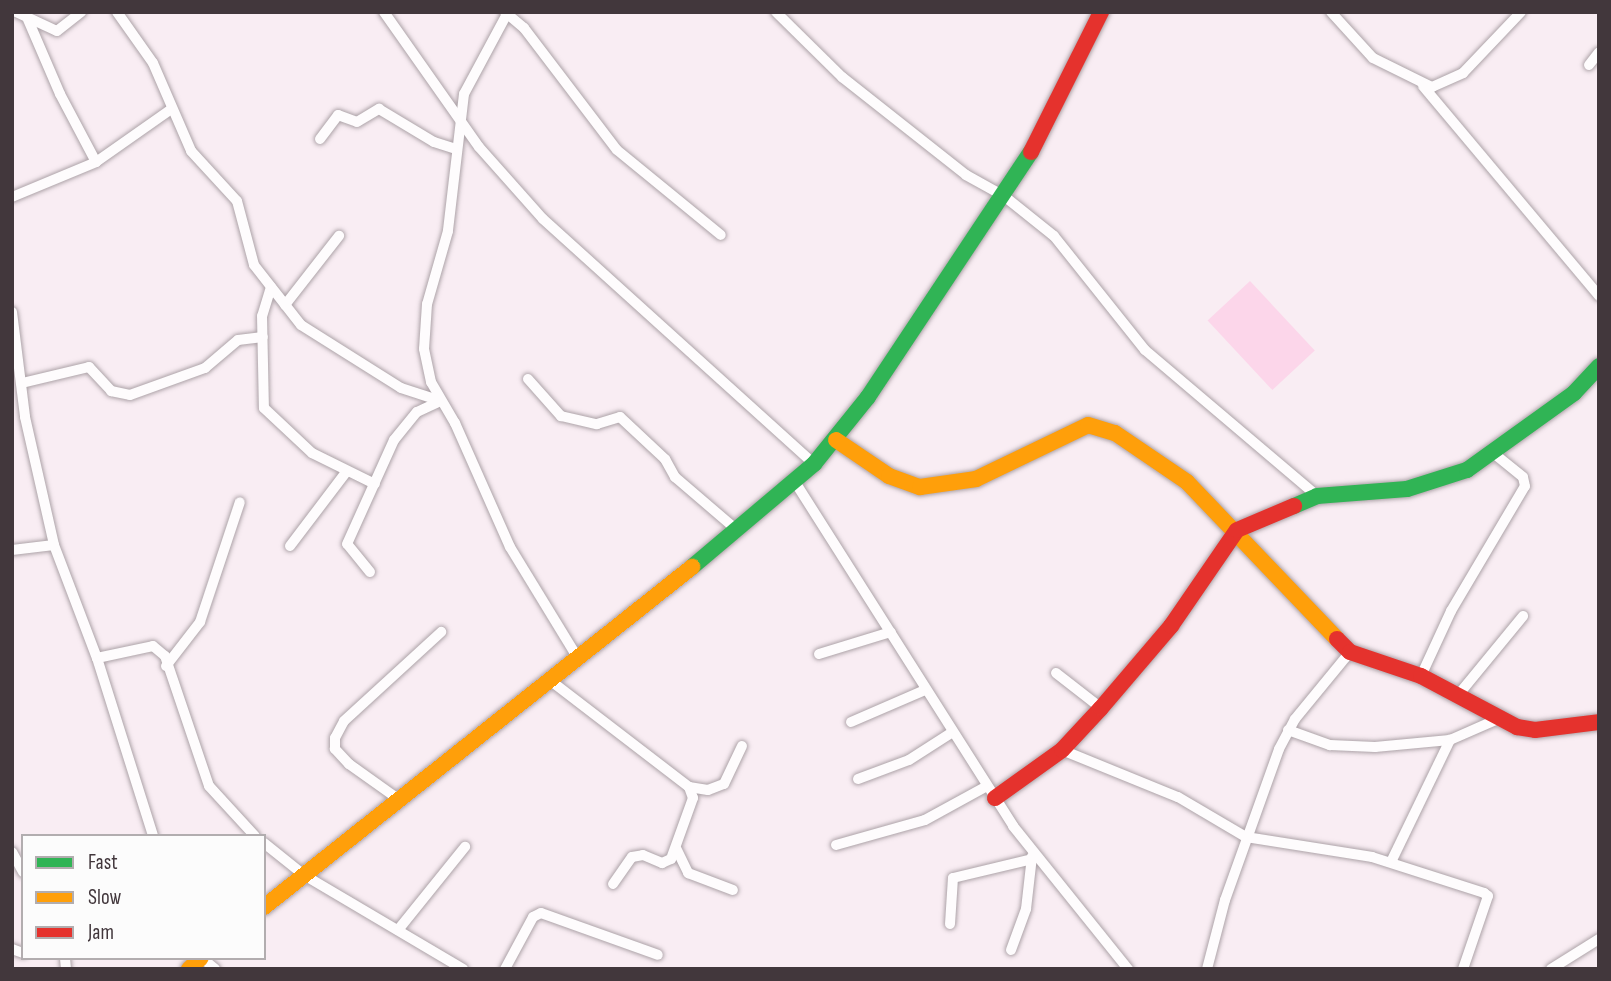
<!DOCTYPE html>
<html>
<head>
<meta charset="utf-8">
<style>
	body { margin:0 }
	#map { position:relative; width:1611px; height:981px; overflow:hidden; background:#f9edf3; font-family:"Sofia Sans Condensed",sans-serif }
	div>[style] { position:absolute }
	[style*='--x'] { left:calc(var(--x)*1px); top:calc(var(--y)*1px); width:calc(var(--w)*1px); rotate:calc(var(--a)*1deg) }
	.green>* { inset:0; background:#fcd6ea; transform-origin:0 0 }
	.roads { filter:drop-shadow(0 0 2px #ada3a8) drop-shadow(0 0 2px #ada3a8) }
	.street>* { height:10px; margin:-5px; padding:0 5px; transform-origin:5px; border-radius:5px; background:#fefcfd }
	.fast>* { height:16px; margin:-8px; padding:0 8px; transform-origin:8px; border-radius:8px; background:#30b455 }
	.slow>* { height:16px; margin:-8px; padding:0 8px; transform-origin:8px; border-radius:8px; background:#ff9f0a }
	.jam>* { height:16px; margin:-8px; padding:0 8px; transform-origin:8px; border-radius:8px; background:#e5322d }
	span { translate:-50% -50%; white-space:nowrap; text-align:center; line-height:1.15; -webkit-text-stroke:7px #fcfcfc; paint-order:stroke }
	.frame { position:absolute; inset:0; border:14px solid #42373c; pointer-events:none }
	.legend { position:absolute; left:21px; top:834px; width:245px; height:126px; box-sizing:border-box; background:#fcfcfc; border:2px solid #b2adaf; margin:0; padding:9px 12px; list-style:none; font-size:21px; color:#42373c }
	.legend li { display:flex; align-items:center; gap:14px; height:35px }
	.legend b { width:35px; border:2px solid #b2adaf }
</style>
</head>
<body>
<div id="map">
	<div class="green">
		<i style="left:1250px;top:281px;width:95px;height:58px;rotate:47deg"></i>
	</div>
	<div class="roads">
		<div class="street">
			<i style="--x:16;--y:12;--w:45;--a:24.9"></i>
			<i style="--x:57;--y:31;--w:31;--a:-38"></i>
			<i style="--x:117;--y:12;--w:62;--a:54.8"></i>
			<i style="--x:153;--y:63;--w:96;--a:66.6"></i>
			<i style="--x:191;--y:151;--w:68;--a:47.4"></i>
			<i style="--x:237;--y:201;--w:66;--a:75.1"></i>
			<i style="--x:254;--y:265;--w:76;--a:51.9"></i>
			<i style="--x:301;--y:325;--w:118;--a:32.2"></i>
			<i style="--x:401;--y:388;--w:42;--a:18"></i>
			<i style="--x:384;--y:12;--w:165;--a:54.9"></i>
			<i style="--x:479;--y:147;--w:96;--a:48.4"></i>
			<i style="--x:543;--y:219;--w:365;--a:42.1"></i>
			<i style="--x:505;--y:12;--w:25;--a:40"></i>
			<i style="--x:524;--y:28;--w:153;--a:52.7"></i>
			<i style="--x:617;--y:150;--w:134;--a:39.3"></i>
			<i style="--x:508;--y:12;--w:93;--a:118.2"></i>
			<i style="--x:464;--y:94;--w:138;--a:96.7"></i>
			<i style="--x:448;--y:231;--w:76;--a:106"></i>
			<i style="--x:427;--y:304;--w:45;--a:93.8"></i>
			<i style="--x:424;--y:349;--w:34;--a:78"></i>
			<i style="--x:431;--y:382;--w:48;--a:59.7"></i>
			<i style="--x:455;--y:423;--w:136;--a:66.1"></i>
			<i style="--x:510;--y:547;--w:132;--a:58.6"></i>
			<i style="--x:776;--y:12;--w:93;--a:44.6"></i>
			<i style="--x:842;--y:77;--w:158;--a:38.3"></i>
			<i style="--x:966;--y:175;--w:43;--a:28.9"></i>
			<i style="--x:1004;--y:196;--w:64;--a:38.7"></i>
			<i style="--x:1054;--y:236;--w:146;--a:51.4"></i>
			<i style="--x:1145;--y:350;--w:226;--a:40.3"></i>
			<i style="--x:1331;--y:12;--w:62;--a:47.6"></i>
			<i style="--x:1373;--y:58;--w:66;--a:26.2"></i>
			<i style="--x:1432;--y:87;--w:34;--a:-24"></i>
			<i style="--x:1463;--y:73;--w:84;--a:-46.4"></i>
			<i style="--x:26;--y:15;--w:86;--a:66.7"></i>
			<i style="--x:60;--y:94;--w:77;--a:62.1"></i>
			<i style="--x:1589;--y:65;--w:16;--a:-52"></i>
			<i style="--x:1423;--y:86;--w:274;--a:50"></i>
			<i style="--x:320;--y:139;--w:30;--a:-53"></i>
			<i style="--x:338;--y:115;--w:20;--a:20"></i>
			<i style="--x:357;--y:122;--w:26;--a:-31"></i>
			<i style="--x:379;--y:109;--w:64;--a:31"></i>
			<i style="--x:434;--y:142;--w:23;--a:18"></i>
			<i style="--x:12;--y:197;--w:91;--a:-22.6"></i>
			<i style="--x:96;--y:162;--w:90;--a:-35.1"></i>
			<i style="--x:271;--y:287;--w:30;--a:107"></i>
			<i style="--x:262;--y:316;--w:92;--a:88.8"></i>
			<i style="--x:264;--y:408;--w:66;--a:43.2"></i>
			<i style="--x:312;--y:453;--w:70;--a:26.2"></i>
			<i style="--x:285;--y:305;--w:88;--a:-52"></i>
			<i style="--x:12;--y:312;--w:106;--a:82.9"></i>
			<i style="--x:25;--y:417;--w:131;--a:77.2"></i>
			<i style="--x:54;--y:545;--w:121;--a:69.2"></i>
			<i style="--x:97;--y:658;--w:57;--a:-12.1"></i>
			<i style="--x:153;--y:646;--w:16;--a:40"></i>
			<i style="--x:165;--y:656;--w:137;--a:71.3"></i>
			<i style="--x:209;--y:786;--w:68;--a:47.4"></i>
			<i style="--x:528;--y:379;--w:50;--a:48.3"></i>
			<i style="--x:561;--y:416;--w:37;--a:13"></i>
			<i style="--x:597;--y:424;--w:24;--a:-17"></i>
			<i style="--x:620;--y:417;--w:62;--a:43"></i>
			<i style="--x:665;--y:459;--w:21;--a:61"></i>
			<i style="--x:675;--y:477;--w:83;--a:40.6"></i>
			<i style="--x:22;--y:383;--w:69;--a:-13.4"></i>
			<i style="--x:89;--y:367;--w:33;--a:47"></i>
			<i style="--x:111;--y:391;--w:19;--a:12"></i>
			<i style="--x:130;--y:395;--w:80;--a:-19.8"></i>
			<i style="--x:205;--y:368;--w:43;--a:-40.3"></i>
			<i style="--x:238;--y:340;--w:25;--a:-7"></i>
			<i style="--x:795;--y:482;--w:407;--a:57.6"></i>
			<i style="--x:1013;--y:826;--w:184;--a:51.2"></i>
			<i style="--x:290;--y:546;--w:94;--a:-52.8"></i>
			<i style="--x:12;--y:550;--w:42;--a:-6.8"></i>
			<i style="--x:370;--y:572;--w:36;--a:-129"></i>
			<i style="--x:347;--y:544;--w:114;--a:-65.7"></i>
			<i style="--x:394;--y:440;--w:36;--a:-51"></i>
			<i style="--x:417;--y:412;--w:26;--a:-25"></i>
			<i style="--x:819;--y:654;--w:75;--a:-17"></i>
			<i style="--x:97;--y:658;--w:187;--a:72.5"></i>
			<i style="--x:166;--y:666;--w:56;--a:-52.3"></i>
			<i style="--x:200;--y:622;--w:126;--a:-71.6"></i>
			<i style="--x:1056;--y:673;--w:57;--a:37.9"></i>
			<i style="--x:1421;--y:676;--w:72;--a:-65.2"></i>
			<i style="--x:1451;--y:611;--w:145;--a:-59.4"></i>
			<i style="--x:1525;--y:486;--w:9;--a:-103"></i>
			<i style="--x:1523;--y:477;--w:36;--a:-141"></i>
			<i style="--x:551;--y:681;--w:174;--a:37.5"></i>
			<i style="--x:689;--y:787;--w:19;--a:9"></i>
			<i style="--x:708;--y:790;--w:17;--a:-21"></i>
			<i style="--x:724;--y:784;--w:42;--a:-64.7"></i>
			<i style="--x:1459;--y:694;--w:101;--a:-50.6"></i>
			<i style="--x:851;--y:722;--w:81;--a:-23.4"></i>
			<i style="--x:1288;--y:730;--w:45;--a:19.7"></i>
			<i style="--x:1330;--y:745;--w:45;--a:2.5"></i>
			<i style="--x:1375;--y:747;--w:75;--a:-5.3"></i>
			<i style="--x:1450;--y:740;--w:52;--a:-23.6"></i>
			<i style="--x:1062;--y:750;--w:125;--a:22.1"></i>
			<i style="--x:1178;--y:797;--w:79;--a:30.5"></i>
			<i style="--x:1246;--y:837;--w:128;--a:9"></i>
			<i style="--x:1372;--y:857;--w:118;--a:17.8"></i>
			<i style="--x:1484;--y:893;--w:5;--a:37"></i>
			<i style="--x:1488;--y:896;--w:77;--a:108.9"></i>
			<i style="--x:858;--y:779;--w:54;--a:-20.4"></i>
			<i style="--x:909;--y:760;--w:50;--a:-32.7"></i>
			<i style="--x:401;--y:801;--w:64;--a:-144.6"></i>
			<i style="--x:349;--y:764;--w:21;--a:-133"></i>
			<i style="--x:335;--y:749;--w:11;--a:-90"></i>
			<i style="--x:335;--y:738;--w:19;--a:-62"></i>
			<i style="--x:344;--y:721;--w:132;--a:-42.5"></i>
			<i style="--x:264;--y:843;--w:51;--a:38.7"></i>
			<i style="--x:304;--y:875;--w:185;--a:30.6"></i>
			<i style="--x:836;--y:845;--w:92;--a:-15.7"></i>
			<i style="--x:925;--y:820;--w:71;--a:-28.7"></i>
			<i style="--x:676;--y:848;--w:28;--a:64"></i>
			<i style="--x:688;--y:873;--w:48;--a:20.7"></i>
			<i style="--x:12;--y:852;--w:23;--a:61"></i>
			<i style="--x:1391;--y:862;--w:136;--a:-64.2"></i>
			<i style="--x:613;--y:884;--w:33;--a:-55"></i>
			<i style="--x:632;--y:857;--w:11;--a:-10"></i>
			<i style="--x:643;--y:855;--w:21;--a:23"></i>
			<i style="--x:662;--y:863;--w:10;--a:-24"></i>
			<i style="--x:671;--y:859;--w:65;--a:-70.2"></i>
			<i style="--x:693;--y:798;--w:12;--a:-110"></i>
			<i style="--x:950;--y:924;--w:46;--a:-86.3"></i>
			<i style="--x:953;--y:878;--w:77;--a:-13.5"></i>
			<i style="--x:398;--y:930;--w:107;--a:-51.1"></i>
			<i style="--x:12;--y:949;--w:12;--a:20"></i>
			<i style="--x:1011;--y:950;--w:44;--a:-69.9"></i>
			<i style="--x:1026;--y:909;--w:53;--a:-83.5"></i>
			<i style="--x:65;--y:958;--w:11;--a:85"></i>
			<i style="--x:202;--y:958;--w:17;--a:40"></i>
			<i style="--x:505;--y:969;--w:59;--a:-61.7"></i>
			<i style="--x:533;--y:917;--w:9;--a:-27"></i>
			<i style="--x:541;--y:913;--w:124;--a:19.7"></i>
			<i style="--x:1207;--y:969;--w:71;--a:-75.4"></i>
			<i style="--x:1225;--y:900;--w:160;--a:-70.3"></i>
			<i style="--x:1279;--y:749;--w:34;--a:-62"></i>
			<i style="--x:1295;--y:719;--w:87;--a:-50.6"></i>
			<i style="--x:1551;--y:969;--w:57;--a:-32"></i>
		</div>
		<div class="fast">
			<i style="--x:1294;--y:506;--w:25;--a:-23"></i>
			<i style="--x:1317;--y:496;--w:90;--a:-4.4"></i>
			<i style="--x:1407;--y:489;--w:63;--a:-17.6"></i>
			<i style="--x:1467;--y:470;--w:132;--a:-35.7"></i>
			<i style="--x:1574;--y:393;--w:37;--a:-47"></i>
			<i style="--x:692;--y:567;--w:160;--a:-40.2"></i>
			<i style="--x:814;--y:464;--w:86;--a:-51.1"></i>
			<i style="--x:868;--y:397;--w:294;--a:-56.4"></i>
		</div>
		<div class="slow">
			<i style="--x:836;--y:440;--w:64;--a:34.2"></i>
			<i style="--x:889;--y:476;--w:33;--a:20"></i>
			<i style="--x:920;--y:487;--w:57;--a:-8.1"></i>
			<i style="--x:976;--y:479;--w:124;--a:-25.7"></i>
			<i style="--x:1088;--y:425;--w:28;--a:17"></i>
			<i style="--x:1115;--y:433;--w:87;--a:34.2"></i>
			<i style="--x:1187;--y:482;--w:217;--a:46.3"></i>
			<i style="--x:264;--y:907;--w:547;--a:-38.46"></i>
			<i style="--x:189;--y:969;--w:16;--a:-43"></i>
		</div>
		<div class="jam">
			<i style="--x:1031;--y:152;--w:157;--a:-63.4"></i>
			<i style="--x:1337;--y:639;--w:18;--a:45"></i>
			<i style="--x:1350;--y:652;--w:75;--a:18.7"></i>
			<i style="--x:1421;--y:676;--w:109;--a:28"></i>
			<i style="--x:1517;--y:727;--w:18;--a:9"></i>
			<i style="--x:1535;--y:730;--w:64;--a:-7.1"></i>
			<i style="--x:995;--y:798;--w:82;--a:-35.6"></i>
			<i style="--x:1062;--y:750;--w:57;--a:-47.1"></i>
			<i style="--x:1101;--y:708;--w:108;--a:-49.5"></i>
			<i style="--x:1171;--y:626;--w:116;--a:-55.5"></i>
			<i style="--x:1237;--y:530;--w:62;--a:-22.8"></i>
		</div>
	</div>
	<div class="frame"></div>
	<ul class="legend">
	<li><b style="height:9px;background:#30b455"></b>Fast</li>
	<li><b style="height:9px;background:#ff9f0a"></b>Slow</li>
	<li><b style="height:9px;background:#e5322d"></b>Jam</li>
	</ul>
</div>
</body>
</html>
